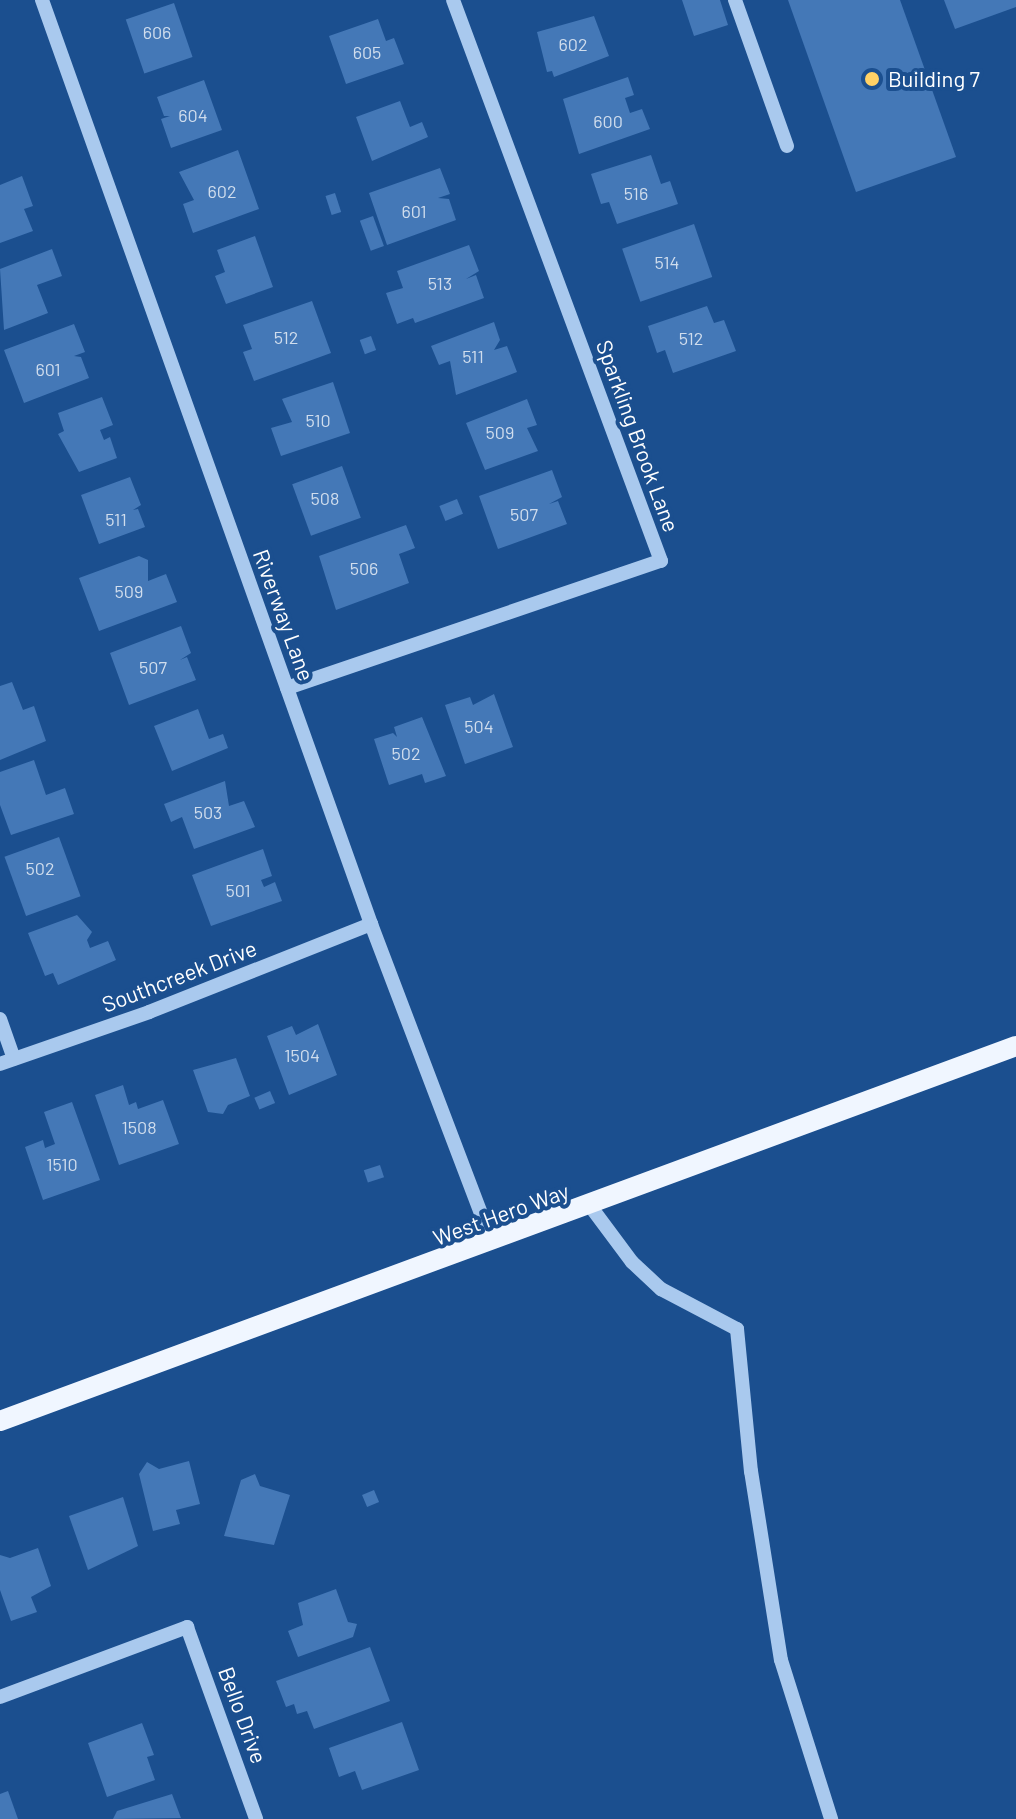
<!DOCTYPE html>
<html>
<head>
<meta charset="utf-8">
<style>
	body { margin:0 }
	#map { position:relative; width:1016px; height:1819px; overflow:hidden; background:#1b4f8f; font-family:Barlow,sans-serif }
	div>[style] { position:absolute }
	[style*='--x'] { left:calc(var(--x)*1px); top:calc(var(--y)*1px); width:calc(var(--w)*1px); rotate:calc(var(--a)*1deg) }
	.building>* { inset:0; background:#4478b7; transform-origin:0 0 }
	.minor>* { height:14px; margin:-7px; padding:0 7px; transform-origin:7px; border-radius:7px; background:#a9c9ee }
	.major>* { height:20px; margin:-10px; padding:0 10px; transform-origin:10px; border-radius:10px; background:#f0f6ff }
	.dots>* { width:22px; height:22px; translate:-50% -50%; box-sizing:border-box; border:4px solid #1b4f8f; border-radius:50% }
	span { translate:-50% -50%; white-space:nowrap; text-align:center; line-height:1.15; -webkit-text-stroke:8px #1b4f8f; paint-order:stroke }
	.number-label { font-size:18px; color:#d0dded }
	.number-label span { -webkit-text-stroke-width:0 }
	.poi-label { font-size:22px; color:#fff }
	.left { translate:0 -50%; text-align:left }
	.street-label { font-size:22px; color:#fff }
</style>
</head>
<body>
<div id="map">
	<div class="building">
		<i style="clip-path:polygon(682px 0,720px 0,728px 25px,694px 36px)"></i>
		<i style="clip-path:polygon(788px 0,900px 0,956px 157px,856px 192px)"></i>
		<i style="clip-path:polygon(944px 0,1016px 0,1016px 7px,955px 29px)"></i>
		<i style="left:174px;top:3px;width:57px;height:51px;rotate:71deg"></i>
		<i style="clip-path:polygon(594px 16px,609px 56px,554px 77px,552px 71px,547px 72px,537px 32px)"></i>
		<i style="clip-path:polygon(378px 19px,386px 41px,394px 38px,404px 64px,346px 84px,329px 36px)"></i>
		<i style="clip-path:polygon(628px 77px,634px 95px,625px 98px,630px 113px,642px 109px,650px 129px,579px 154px,563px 99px)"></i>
		<i style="clip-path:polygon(204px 80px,222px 130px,171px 148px,161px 119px,170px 116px,164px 116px,157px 97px)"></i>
		<i style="clip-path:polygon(400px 101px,410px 127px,422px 122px,428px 137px,372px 161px,356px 117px)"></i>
		<i style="clip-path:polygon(238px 150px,259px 209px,193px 233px,183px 204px,194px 200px,179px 172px)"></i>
		<i style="clip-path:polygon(651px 155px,661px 184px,670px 181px,678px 204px,617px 224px,609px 202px,601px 204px,591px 174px)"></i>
		<i style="clip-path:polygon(440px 168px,450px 194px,438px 198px,449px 199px,456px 220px,387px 245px,369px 193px)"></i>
		<i style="clip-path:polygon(22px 176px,33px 206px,24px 209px,33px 231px,0 243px,0 185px)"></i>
		<i style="left:335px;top:193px;width:20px;height:10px;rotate:72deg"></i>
		<i style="left:373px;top:216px;width:32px;height:14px;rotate:70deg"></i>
		<i style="left:694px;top:224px;width:56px;height:76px;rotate:71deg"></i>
		<i style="clip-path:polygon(255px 236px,273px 287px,226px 304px,215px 276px,225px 272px,217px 250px)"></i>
		<i style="clip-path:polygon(469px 245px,479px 271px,466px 279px,476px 275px,484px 298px,415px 323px,413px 318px,397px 324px,386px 293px,403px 288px,397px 271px)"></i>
		<i style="clip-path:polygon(52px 249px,62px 276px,37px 285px,48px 313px,4px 330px,0 269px)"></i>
		<i style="clip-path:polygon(312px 301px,331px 353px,254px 381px,243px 352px,252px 349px,243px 325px)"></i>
		<i style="clip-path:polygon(707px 306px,714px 323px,724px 320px,736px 351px,673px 373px,665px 350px,657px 353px,648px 326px)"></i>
		<i style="clip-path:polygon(494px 322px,500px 340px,494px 350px,507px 346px,517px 372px,456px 395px,450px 361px,439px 365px,431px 346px)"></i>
		<i style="clip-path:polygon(74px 324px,85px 352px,74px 356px,81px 357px,89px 378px,24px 403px,4px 350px)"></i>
		<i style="left:371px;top:336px;width:15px;height:12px;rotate:70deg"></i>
		<i style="clip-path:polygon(333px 382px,350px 433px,281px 456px,271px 428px,292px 422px,282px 399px)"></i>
		<i style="clip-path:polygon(102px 397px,113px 425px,100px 430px,104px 440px,110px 437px,117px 458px,79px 472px,58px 434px,64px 431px,58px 413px)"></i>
		<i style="clip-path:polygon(527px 399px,537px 425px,527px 428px,538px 451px,485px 470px,466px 423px)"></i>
		<i style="left:342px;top:466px;width:55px;height:53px;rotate:70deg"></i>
		<i style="clip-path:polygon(552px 470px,562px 497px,549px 504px,558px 501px,567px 524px,498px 549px,479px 496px)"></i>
		<i style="clip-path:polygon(130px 477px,141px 505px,133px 510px,138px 509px,145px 527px,99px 544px,81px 495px)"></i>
		<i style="left:457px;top:499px;width:16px;height:19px;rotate:68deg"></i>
		<i style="clip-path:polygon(406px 525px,415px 548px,399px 554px,409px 583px,336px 610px,319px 556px)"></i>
		<i style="clip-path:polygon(139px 556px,148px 560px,148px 581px,166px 574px,177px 602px,99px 631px,79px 578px)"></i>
		<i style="clip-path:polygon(181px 626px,191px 653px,180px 660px,187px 657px,196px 680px,129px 705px,110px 653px)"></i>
		<i style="clip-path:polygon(12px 682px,23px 710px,34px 706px,46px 741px,0 760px,0 686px)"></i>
		<i style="clip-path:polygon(494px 694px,513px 747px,465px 764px,445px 705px,470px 697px,473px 705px)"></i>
		<i style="clip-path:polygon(198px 709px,209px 739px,223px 734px,228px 748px,172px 771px,154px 726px)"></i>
		<i style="clip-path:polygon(422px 717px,446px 776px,425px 783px,422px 774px,389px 785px,374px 739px,393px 733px,397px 737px,394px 727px)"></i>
		<i style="clip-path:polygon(34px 760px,46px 795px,65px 788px,74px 814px,11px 835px,0 805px,0 772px)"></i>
		<i style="clip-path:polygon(225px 781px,229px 806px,244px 801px,255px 827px,194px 849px,182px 817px,171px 822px,164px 804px)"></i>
		<i style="left:59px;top:837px;width:63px;height:58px;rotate:70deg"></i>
		<i style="clip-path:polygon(263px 849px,272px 876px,261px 880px,264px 887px,275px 882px,282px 901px,211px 926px,192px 875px)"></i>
		<i style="clip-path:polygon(77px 915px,92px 932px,87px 940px,90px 948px,108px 941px,116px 960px,58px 985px,53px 973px,45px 976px,28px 933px)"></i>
		<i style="clip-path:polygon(318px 1024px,337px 1075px,289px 1095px,267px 1036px,292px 1026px,296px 1035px)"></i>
		<i style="clip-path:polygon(236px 1058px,250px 1096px,228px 1105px,223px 1114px,208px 1112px,193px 1070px)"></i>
		<i style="clip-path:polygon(123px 1085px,129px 1105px,136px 1102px,138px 1109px,163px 1100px,179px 1144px,119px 1165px,95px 1095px)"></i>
		<i style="left:270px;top:1091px;width:13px;height:17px;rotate:67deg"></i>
		<i style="clip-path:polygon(72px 1102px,100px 1180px,43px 1200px,25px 1147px,43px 1140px,45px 1148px,55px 1144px,44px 1112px)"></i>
		<i style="left:380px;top:1165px;width:13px;height:17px;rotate:72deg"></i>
		<i style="clip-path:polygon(189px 1461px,200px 1504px,176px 1510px,180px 1524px,153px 1531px,139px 1474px,147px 1462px,159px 1469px)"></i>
		<i style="clip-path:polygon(255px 1474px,260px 1486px,290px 1495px,274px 1545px,224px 1536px,241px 1480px)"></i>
		<i style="left:374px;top:1490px;width:13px;height:13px;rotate:67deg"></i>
		<i style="clip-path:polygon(123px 1497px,138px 1546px,88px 1570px,69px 1516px)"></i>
		<i style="clip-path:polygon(38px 1548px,51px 1586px,31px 1597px,37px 1612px,11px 1621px,0 1590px,0 1555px,10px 1558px)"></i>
		<i style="clip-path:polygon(336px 1589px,348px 1622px,357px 1624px,353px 1637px,298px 1657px,288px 1631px,303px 1625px,298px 1603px)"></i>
		<i style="clip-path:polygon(370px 1647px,390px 1701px,314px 1729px,307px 1711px,297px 1714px,294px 1704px,286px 1707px,276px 1681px)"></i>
		<i style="clip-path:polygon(402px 1722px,419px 1770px,362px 1790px,355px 1771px,339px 1777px,329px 1748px)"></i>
		<i style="clip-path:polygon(142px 1723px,154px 1755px,147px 1757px,155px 1780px,107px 1797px,88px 1743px)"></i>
		<i style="clip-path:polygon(8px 1791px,18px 1819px,0 1819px,0 1794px)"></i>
		<i style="clip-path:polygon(172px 1794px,181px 1818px,113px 1819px,117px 1811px)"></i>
	</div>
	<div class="minor">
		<i style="--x:42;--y:0;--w:981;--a:70.4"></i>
		<i style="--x:371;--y:924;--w:340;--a:69.2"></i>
		<i style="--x:735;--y:0;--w:155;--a:70.4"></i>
		<i style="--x:287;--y:688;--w:395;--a:-18.8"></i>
		<i style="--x:661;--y:561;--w:598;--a:-110.34"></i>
		<i style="--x:0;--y:1019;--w:42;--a:70.7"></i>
		<i style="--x:0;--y:1064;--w:158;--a:-19.2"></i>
		<i style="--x:149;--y:1012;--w:239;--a:-21.6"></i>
		<i style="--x:591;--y:1207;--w:69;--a:53.3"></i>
		<i style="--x:632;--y:1262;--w:40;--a:43"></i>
		<i style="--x:661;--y:1289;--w:86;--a:27.8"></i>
		<i style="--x:737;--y:1329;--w:143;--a:84.4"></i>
		<i style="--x:751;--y:1471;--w:191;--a:81"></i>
		<i style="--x:781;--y:1660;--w:167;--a:72.5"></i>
		<i style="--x:0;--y:1697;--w:200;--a:-20.5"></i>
		<i style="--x:187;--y:1627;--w:204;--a:70.2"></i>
	</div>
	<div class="major">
		<i style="--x:0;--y:1421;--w:1083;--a:-20.26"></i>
	</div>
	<div class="dots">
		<i style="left:872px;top:79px;background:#ffd166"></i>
	</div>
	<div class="number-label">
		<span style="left:157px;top:32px">606</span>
		<span style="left:573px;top:44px">602</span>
		<span style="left:367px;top:52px">605</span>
		<span style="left:193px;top:115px">604</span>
		<span style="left:608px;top:121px">600</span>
		<span style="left:222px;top:191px">602</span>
		<span style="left:636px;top:193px">516</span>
		<span style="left:414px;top:211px">601</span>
		<span style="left:667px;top:262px">514</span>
		<span style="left:440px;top:283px">513</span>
		<span style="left:286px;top:337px">512</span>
		<span style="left:691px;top:338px">512</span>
		<span style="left:473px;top:356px">511</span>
		<span style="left:48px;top:369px">601</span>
		<span style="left:318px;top:420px">510</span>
		<span style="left:500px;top:432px">509</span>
		<span style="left:325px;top:498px">508</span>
		<span style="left:524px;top:514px">507</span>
		<span style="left:116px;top:519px">511</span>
		<span style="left:364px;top:568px">506</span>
		<span style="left:129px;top:591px">509</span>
		<span style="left:153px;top:667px">507</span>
		<span style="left:479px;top:726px">504</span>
		<span style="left:406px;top:753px">502</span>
		<span style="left:208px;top:812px">503</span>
		<span style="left:40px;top:868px">502</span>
		<span style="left:238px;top:890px">501</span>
		<span style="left:302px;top:1055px">1504</span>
		<span style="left:139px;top:1127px">1508</span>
		<span style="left:62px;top:1164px">1510</span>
	</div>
	<div class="poi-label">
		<span class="left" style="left:888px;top:79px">Building 7</span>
	</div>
	<div class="street-label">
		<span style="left:638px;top:436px;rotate:70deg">Sparkling Brook Lane</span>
		<span style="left:284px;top:615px;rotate:70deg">Riverway Lane</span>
		<span style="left:179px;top:976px;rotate:-21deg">Southcreek Drive</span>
		<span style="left:501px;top:1214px;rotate:-20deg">West Hero Way</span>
		<span style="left:243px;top:1715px;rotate:70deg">Bello Drive</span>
	</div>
</div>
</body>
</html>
